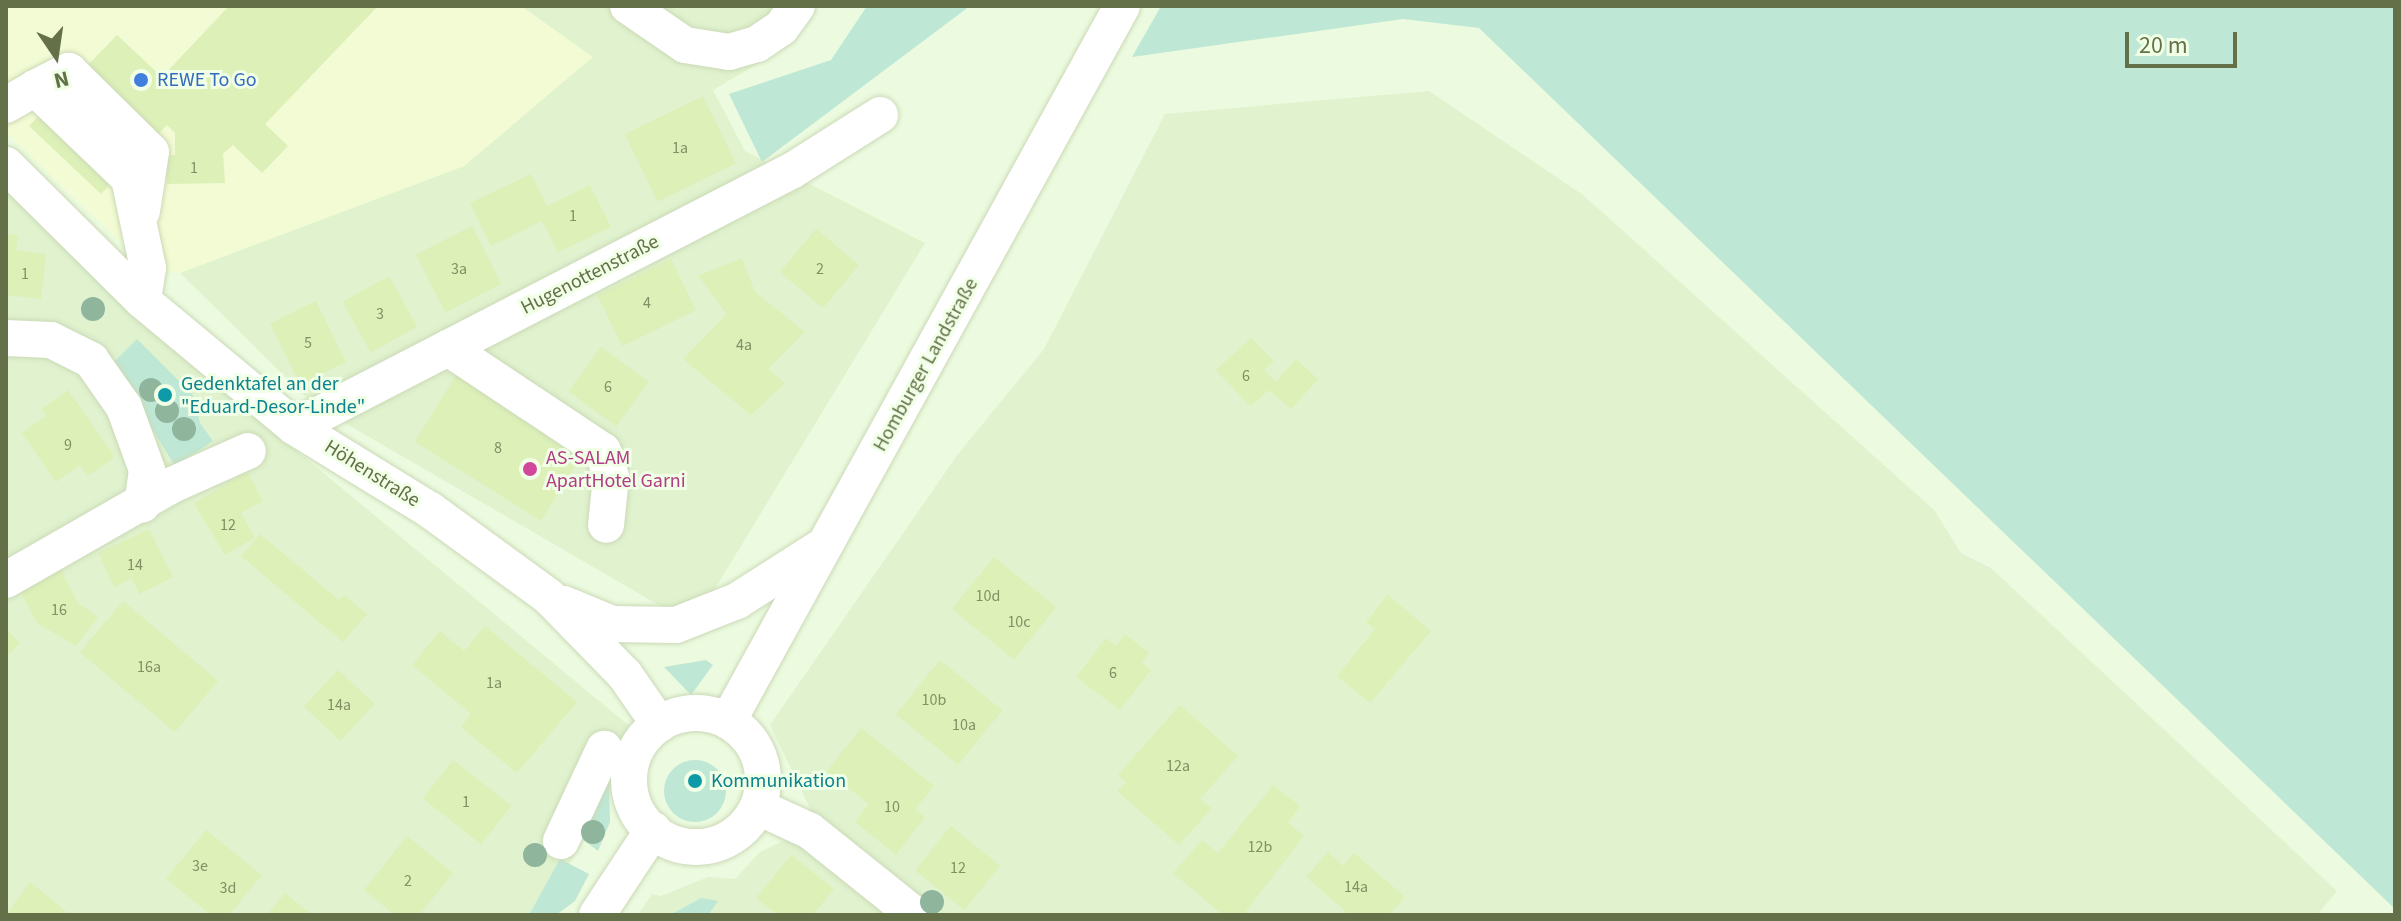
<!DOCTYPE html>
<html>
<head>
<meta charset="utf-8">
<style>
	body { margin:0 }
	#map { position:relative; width:2401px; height:921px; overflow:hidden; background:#ecfbdf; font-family:"Source Sans 3",sans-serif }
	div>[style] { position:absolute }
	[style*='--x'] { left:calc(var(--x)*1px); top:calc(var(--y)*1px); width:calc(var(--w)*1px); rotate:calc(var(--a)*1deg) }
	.residential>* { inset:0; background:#e0f2ce }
	.commercial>* { inset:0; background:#f2fbd3 }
	.green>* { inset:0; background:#bfe7d5 }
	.round { border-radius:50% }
	.building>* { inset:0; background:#ddf0b8; transform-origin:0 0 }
	.roads { filter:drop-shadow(0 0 2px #cbd9b7) drop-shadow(0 0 2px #cbd9b7) }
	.minor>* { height:36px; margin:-18px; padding:0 18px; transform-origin:18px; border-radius:18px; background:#fff }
	.minor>.ring { margin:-18px; padding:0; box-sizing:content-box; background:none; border:36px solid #fff; border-radius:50% }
	.trees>* { width:24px; height:24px; margin:-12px; border-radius:50%; background:#8fb59d }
	.dots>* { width:22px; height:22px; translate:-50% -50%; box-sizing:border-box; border:4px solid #f0ffe5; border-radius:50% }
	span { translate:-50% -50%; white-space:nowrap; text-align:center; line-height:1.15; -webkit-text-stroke:6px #f0ffe5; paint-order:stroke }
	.number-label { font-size:16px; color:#829064 }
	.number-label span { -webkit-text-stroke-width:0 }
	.shop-label { font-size:20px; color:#366cbe }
	.left { translate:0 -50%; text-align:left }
	.street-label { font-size:20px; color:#647048 }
	.culture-label { font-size:20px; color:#0d838f }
	.hotel-label { font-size:20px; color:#b23c85 }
	.frame { position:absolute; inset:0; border:8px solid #647048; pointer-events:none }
	.north { position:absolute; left:16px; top:16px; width:80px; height:80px; -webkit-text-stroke:6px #f0ffe5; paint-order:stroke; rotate:167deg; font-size:22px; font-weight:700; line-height:32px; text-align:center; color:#647048 }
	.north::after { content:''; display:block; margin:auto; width:28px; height:36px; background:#647048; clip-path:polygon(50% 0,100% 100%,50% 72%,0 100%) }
	.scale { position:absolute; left:2125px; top:32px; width:112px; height:36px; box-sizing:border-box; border:4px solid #647048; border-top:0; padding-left:10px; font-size:24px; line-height:28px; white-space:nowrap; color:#647048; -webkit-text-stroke:6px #f0ffe5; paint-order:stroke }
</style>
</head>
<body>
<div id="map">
	<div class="residential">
		<i style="clip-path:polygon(521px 6px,817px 6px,788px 46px,713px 90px,745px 151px,925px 243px,693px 625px,314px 405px,180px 273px,464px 166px,592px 57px)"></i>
		<i style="clip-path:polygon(1429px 91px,1583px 195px,1934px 510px,1961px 553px,1991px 568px,2337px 891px,2317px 915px,638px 915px,652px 894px,661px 896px,708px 877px,735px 879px,760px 852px,789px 838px,810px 808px,770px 725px,958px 454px,1044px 349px,1165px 114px)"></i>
		<i style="clip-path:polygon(6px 177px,280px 437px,644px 738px,539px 915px,6px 915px)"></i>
	</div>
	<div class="commercial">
		<i style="clip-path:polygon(6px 6px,521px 6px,593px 57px,464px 166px,180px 273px,148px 268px,6px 132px)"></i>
	</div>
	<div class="green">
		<i style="clip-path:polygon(867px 6px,970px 6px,762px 162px,729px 94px,831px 60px)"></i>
		<i style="clip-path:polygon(1161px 6px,2395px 6px,2395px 909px,1479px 28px,1403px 19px,1132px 57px)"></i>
		<i style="clip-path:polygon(137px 339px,193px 395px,200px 423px,213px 441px,175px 466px,112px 364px)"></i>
		<i style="clip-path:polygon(706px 660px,713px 665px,691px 695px,664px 667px)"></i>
		<i class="round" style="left:664px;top:760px;width:62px;height:62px"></i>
		<i style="clip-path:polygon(609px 780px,610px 822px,598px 851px,581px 838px)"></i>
		<i style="clip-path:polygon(560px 859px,589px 874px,575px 901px,556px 915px,529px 915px)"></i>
		<i style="clip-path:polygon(701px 898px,718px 901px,708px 915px,670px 915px)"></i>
	</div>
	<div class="building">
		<i style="clip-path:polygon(229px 6px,378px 6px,265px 124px,288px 146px,262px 173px,233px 145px,223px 154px,225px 183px,167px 184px,166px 155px,175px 155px,175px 133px,167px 125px,101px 194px,29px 126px,117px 35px,162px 77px)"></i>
		<i style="left:703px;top:96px;width:75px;height:87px;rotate:64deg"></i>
		<i style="clip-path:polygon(531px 174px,547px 206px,590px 185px,611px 227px,558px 252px,542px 221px,491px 246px,470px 203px)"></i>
		<i style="left:472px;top:226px;width:65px;height:63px;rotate:63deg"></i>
		<i style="left:816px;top:229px;width:56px;height:56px;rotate:40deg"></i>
		<i style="clip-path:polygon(6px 234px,18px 235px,16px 250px,46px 254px,41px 299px,6px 295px)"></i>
		<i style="clip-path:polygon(742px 258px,755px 292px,805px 332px,768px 369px,785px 383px,751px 415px,683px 359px,727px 314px,698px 276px)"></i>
		<i style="left:671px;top:259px;width:57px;height:82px;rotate:64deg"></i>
		<i style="left:389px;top:276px;width:58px;height:53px;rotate:61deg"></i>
		<i style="left:316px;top:301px;width:68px;height:51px;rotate:64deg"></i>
		<i style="clip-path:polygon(1251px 338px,1274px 361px,1264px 370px,1276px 382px,1296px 359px,1318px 379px,1291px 409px,1269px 390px,1250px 406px,1216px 370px)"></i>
		<i style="left:601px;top:347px;width:59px;height:55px;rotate:36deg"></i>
		<i style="left:457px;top:374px;width:149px;height:80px;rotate:32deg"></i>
		<i style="clip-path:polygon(68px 390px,115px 457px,88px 476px,80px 465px,56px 482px,22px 433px,46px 416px,42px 409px)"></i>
		<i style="clip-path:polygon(247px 472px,263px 501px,241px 513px,255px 538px,225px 555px,194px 503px)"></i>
		<i style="clip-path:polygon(149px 529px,173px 577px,139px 594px,132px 578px,114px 587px,98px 553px)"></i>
		<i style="clip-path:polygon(260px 534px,339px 600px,344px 595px,367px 614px,343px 642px,241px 556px)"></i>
		<i style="left:994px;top:557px;width:80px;height:67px;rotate:39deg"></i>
		<i style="clip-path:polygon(61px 570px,78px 603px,98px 617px,76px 646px,37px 623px,21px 593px)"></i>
		<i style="clip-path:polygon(1388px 595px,1431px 631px,1370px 703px,1337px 676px,1375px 629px,1366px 622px)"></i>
		<i style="left:123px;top:601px;width:124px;height:67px;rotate:40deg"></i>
		<i style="clip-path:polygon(485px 626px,577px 702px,517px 773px,461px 727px,471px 714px,412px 665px,440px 631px,464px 651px)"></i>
		<i style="clip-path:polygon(6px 629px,20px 643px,6px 657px)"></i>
		<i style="clip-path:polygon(1125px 634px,1149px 653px,1142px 663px,1151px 670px,1120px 710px,1076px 677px,1106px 638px,1116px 646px)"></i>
		<i style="left:940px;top:660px;width:80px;height:70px;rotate:39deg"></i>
		<i style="left:338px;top:670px;width:50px;height:50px;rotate:43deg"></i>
		<i style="clip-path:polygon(1180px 705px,1238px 756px,1200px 799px,1212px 808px,1179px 845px,1117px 791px,1126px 782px,1118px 775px)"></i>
		<i style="clip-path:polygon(861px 728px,934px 786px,915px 809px,925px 817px,896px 855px,855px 822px,869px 804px,827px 771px)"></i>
		<i style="left:453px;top:760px;width:74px;height:49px;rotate:38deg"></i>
		<i style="clip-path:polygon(1273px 785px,1300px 806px,1288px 823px,1304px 836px,1243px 915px,1223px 915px,1173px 873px,1202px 840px,1218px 853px)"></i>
		<i style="left:951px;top:826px;width:63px;height:57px;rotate:39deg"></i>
		<i style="clip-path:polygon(206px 830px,262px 875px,229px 915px,211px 915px,166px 879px)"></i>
		<i style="clip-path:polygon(407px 836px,453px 873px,419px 915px,395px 915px,364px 890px)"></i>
		<i style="clip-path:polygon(1328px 852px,1343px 866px,1354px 853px,1405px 897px,1389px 915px,1350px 915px,1306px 877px)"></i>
		<i style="clip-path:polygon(791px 855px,834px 889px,813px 915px,778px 915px,756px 898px)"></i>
		<i style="clip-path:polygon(30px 882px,57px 904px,70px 915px,6px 915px)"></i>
		<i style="clip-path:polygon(285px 893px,312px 915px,267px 915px)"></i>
	</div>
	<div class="roads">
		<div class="minor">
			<i style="--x:628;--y:6;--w:69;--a:34.4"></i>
			<i style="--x:685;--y:45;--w:45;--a:9"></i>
			<i style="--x:729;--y:52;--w:29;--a:-16"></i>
			<i style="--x:757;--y:44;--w:29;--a:-34"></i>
			<i style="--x:781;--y:28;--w:27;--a:-54"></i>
			<i style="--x:35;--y:88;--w:38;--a:-27"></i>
			<i style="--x:69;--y:71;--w:115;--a:44.6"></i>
			<i style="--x:151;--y:152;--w:60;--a:98.7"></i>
			<i style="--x:6;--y:105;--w:34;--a:-30"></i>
			<i style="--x:35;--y:88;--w:130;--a:43.8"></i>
			<i style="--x:129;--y:178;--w:92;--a:78.1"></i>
			<i style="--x:148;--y:268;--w:33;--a:99"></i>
			<i style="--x:6;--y:165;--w:193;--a:44.8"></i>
			<i style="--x:143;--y:301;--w:197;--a:39.7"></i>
			<i style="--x:295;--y:427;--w:158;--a:31.6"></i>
			<i style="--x:430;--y:510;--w:146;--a:36.1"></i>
			<i style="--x:548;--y:596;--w:110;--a:45.7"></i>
			<i style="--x:625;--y:675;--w:60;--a:55.2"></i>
			<i style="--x:6;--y:338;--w:45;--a:2.5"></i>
			<i style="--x:51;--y:340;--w:45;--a:26.6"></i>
			<i style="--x:91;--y:360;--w:57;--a:54.9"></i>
			<i style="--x:124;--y:407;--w:67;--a:69.9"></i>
			<i style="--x:147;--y:470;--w:35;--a:98"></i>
			<i style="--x:448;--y:348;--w:186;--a:33.6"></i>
			<i style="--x:603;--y:451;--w:27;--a:73"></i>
			<i style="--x:611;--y:477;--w:48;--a:95.9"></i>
			<i style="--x:295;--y:427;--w:560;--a:-27.3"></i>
			<i style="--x:793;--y:170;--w:103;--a:-32.3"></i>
			<i style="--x:6;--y:580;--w:191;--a:-29.8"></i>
			<i style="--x:172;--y:485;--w:83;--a:-24.1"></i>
			<i style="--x:564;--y:604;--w:52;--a:22.6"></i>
			<i style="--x:612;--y:624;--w:64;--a:0.9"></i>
			<i style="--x:676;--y:625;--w:66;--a:-21.5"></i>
			<i style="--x:737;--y:601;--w:98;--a:-32.6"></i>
			<i class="ring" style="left:629px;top:713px;width:98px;height:98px"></i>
			<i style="--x:728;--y:721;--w:816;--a:-61.14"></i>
			<i style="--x:758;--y:807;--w:57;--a:24.8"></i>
			<i style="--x:810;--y:831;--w:134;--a:38.7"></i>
			<i style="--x:561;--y:841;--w:102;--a:-64.9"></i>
			<i style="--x:597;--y:915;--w:102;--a:-56.6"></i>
		</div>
	</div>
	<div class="trees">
		<i style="left:93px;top:309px"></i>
		<i style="left:151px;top:390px"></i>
		<i style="left:167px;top:411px"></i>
		<i style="left:184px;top:429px"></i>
		<i style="left:593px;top:832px"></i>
		<i style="left:535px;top:855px"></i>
		<i style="left:932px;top:902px"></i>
	</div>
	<div class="dots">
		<i style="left:141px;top:80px;background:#3f7fe0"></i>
		<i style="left:165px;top:395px;background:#0f9aa8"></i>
		<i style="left:530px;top:469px;background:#d1479c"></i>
		<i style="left:695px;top:781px;background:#0f9aa8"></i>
	</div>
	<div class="number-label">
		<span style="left:680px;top:148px">1a</span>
		<span style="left:194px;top:168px">1</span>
		<span style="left:573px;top:216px">1</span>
		<span style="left:459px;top:269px">3a</span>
		<span style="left:820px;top:269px">2</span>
		<span style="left:25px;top:274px">1</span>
		<span style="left:647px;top:303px">4</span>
		<span style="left:380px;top:314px">3</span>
		<span style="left:308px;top:343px">5</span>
		<span style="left:744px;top:345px">4a</span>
		<span style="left:1246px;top:376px">6</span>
		<span style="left:608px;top:387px">6</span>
		<span style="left:68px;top:445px">9</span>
		<span style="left:498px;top:448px">8</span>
		<span style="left:228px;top:525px">12</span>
		<span style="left:135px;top:565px">14</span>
		<span style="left:988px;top:596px">10d</span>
		<span style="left:59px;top:610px">16</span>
		<span style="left:1019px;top:622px">10c</span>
		<span style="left:149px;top:667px">16a</span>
		<span style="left:1113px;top:673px">6</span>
		<span style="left:494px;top:683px">1a</span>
		<span style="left:934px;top:700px">10b</span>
		<span style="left:339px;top:705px">14a</span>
		<span style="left:964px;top:725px">10a</span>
		<span style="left:1178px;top:766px">12a</span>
		<span style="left:466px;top:802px">1</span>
		<span style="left:892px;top:807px">10</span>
		<span style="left:1260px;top:847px">12b</span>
		<span style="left:200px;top:866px">3e</span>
		<span style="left:958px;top:868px">12</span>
		<span style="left:408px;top:881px">2</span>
		<span style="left:1356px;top:887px">14a</span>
		<span style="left:228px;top:888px">3d</span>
	</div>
	<div class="shop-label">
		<span class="left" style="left:157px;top:80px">REWE To Go</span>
	</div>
	<div class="street-label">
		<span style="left:590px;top:275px;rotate:-27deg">Hugenottenstraße</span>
		<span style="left:926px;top:365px;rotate:-61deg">Homburger Landstraße</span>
		<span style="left:372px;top:474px;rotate:32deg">Höhenstraße</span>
	</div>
	<div class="culture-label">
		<span class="left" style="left:181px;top:396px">Gedenktafel an der<br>"Eduard-Desor-Linde"</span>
		<span class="left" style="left:711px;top:781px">Kommunikation</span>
	</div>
	<div class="hotel-label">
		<span class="left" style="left:546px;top:470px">AS-SALAM<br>ApartHotel Garni</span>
	</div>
	<div class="frame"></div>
	<div class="north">N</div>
	<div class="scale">20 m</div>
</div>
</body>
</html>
